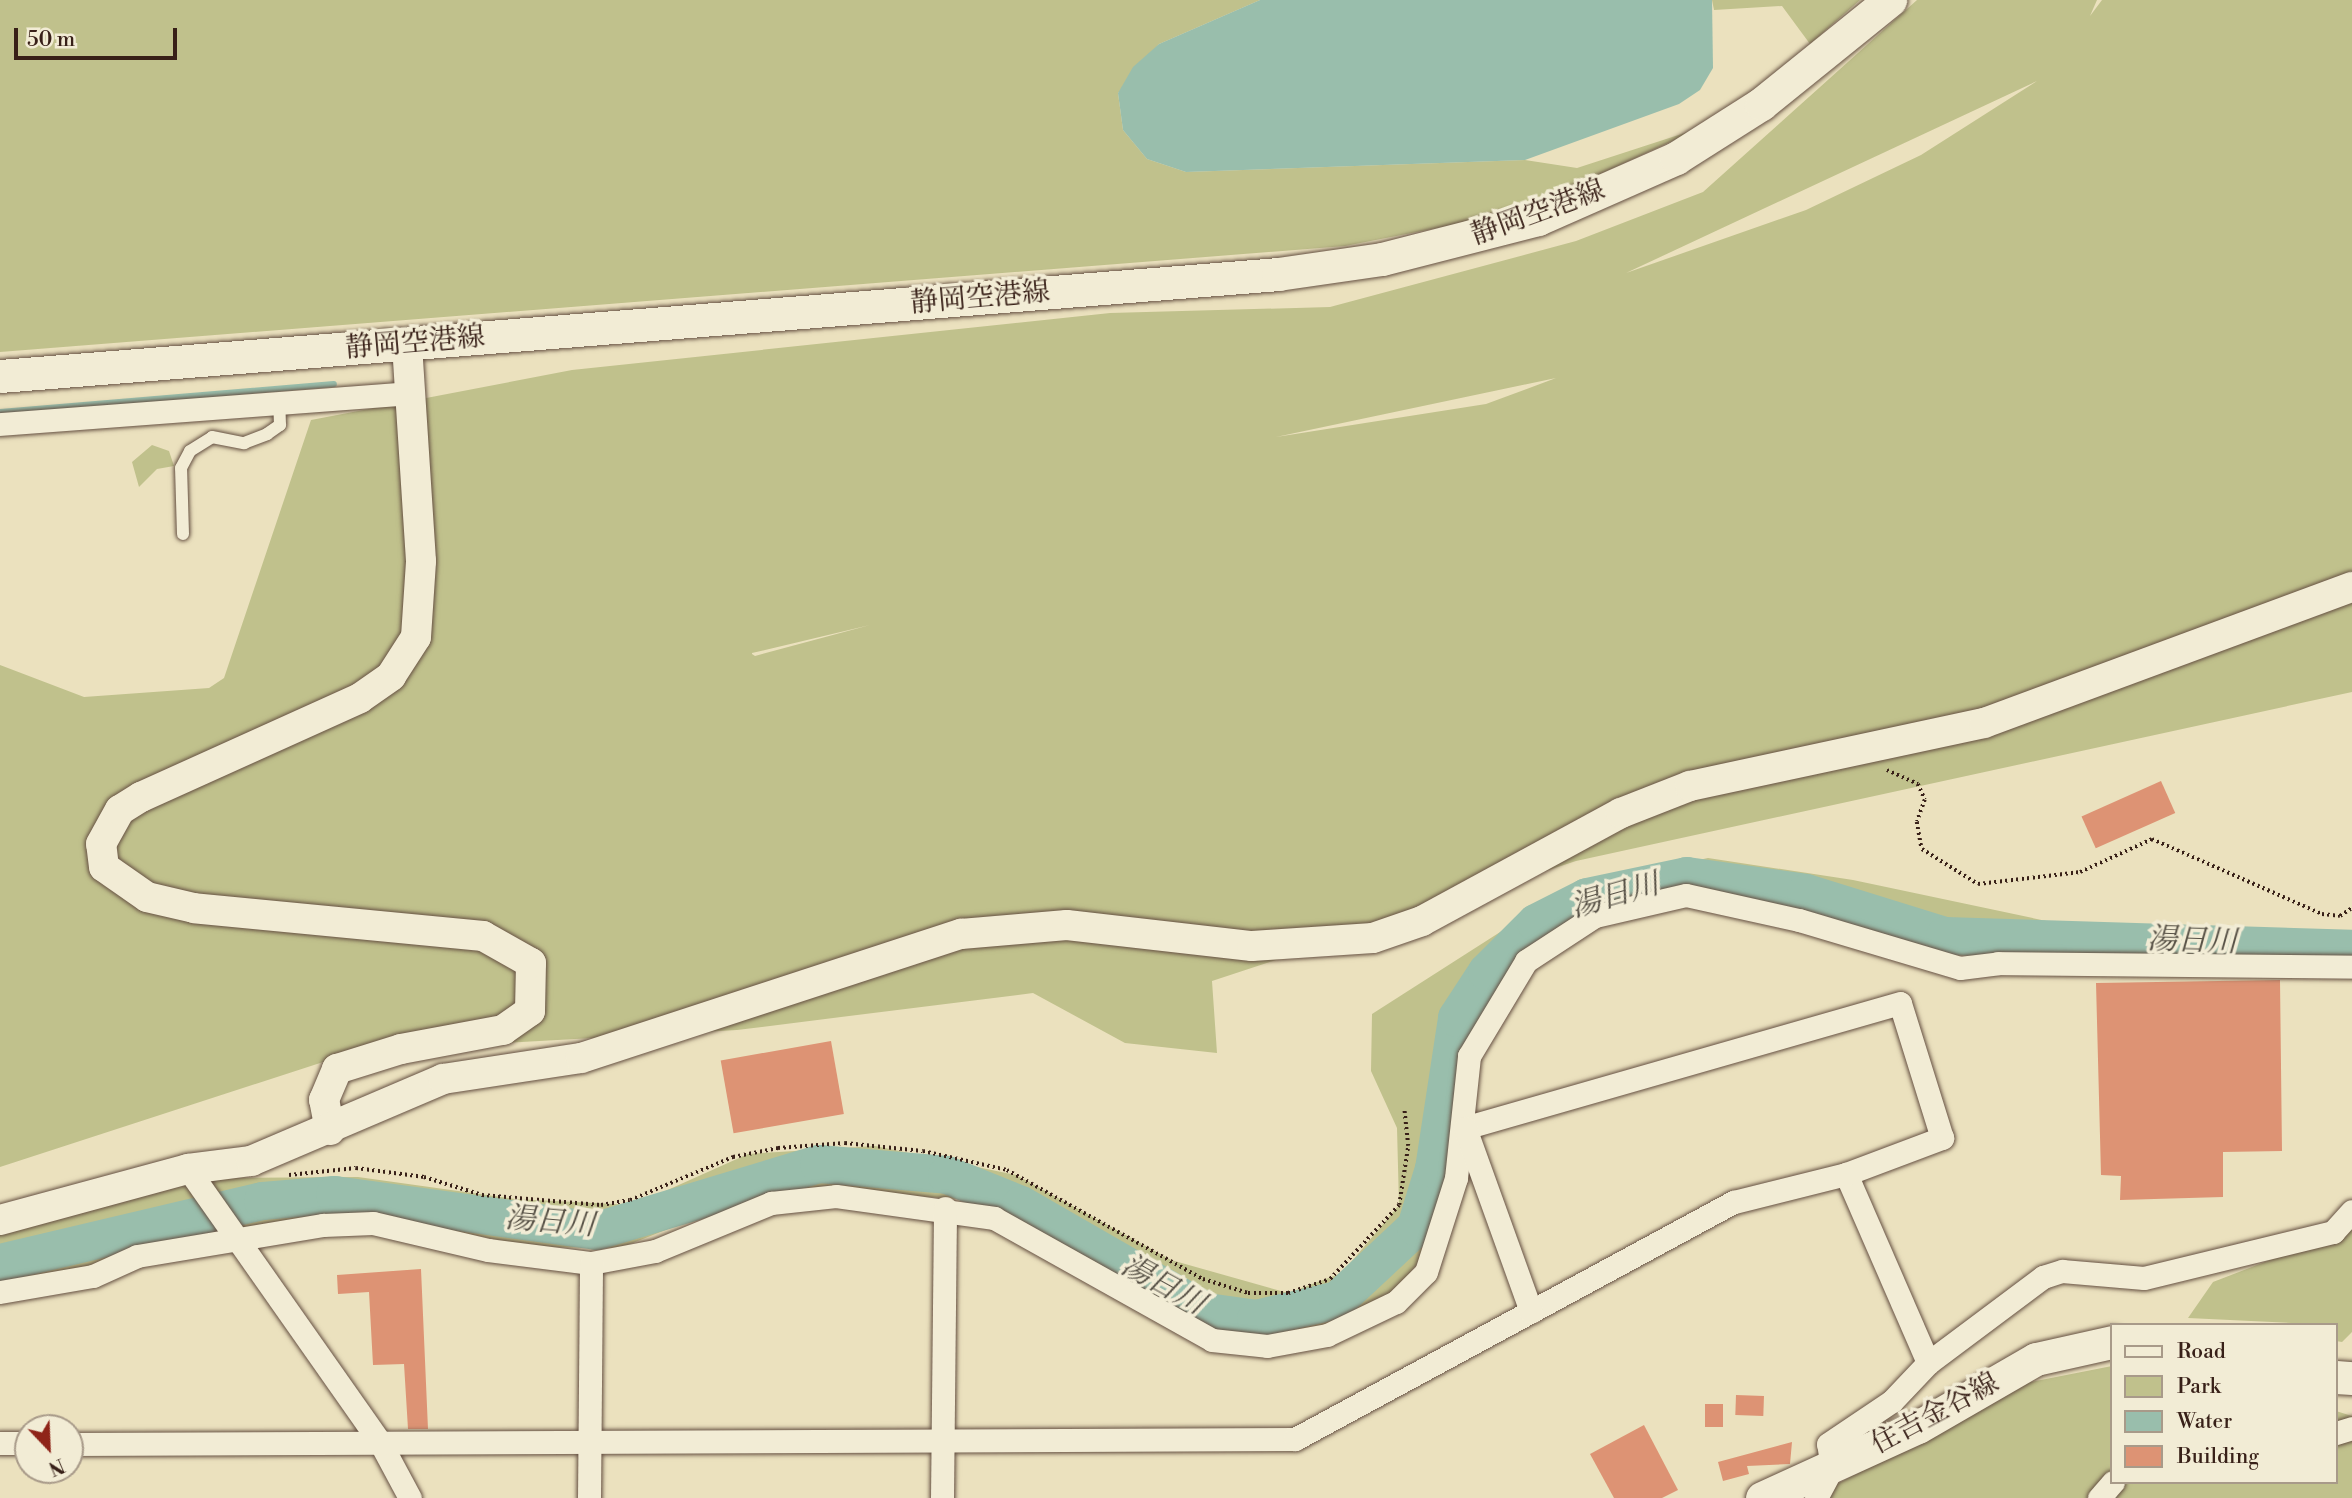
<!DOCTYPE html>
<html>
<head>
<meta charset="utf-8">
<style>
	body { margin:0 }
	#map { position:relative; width:2352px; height:1498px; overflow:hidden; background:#ebe1be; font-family:"Libre Bodoni","Noto Serif JP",serif }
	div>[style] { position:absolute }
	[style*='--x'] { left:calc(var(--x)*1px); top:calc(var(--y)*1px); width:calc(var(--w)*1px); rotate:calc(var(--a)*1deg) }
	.green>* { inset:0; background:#c0c18c }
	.water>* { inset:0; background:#99beac }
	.stream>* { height:6px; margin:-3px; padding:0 3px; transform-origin:3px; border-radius:3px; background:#99beac }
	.river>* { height:38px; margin:-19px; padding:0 19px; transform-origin:19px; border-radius:19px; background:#99beac }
	.building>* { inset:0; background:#dd9374; transform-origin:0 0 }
	.path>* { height:3.5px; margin-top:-1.75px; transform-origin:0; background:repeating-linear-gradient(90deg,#382018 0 2px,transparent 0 5.5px) }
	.roads { filter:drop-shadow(0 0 2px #655042) drop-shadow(0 0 2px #655042) }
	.service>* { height:12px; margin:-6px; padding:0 6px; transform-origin:6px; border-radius:6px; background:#f2ecd5 }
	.minor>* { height:23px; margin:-11.5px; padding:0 11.5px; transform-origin:11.5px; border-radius:11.5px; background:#f2ecd5 }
	.tertiary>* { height:30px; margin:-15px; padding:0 15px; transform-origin:15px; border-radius:15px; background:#f2ecd5 }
	.secondary>* { height:33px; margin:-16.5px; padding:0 16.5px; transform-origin:16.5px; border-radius:16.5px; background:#f2ecd5 }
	span { translate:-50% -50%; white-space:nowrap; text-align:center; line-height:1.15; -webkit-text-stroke:7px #f2ecd5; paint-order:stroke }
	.street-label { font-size:28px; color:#382018 }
	.water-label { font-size:30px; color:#554f44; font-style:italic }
	.legend { position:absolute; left:2110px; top:1323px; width:228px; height:161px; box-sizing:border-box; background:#f2ecd5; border:2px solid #a89a89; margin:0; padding:9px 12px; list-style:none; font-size:21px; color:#382018 }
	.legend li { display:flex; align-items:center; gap:14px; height:35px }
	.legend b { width:35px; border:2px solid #a89a89 }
	.north { position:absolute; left:14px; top:1414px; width:70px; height:70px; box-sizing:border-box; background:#f2ecd5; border:2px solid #a89a89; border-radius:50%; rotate:157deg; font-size:19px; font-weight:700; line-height:28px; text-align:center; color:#382018 }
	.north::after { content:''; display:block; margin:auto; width:24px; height:32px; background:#8f2418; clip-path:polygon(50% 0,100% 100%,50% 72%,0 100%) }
	.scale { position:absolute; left:14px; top:28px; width:163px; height:32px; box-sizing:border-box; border:4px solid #382018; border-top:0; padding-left:9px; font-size:21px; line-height:24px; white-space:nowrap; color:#382018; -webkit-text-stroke:5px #f2ecd5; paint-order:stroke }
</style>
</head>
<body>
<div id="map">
	<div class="green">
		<i style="clip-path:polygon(0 0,1260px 0,1159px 44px,1118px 93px,1123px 130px,1147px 159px,1186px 172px,1525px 160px,1577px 168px,1703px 127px,1587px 180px,1473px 221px,1345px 246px,0 352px)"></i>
		<i style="clip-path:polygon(1712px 0,1860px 0,1810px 44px,1782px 6px,1714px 10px)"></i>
		<i style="clip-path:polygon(evenodd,1917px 0,2097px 0,2090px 16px,2102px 0,2352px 0,2352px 692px,1576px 861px,1212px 981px,1217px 1053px,1125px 1043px,1033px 993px,737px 1030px,357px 1051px,0 1167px,0 665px,84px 697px,209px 688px,224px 678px,311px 420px,572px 370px,1110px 313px,1330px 307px,1576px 241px,1703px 192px,1917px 0,2037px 81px,1921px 155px,1806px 210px,1626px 273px,2037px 81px,1917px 0,1556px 378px,1486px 404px,1276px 437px,1556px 378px,1917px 0,870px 625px,755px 656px,752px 654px,752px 653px,870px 625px)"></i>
		<i style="clip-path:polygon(152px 445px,169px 451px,174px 466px,157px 469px,139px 487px,132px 462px)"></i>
		<i style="clip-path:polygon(1708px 858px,1853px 880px,2103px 933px,2352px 931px,2352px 969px,1951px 953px,1686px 888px,1592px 910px,1509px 966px,1465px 1041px,1426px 1252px,1391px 1298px,1335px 1324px,1249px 1344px,1152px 1306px,1083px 1256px,970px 1200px,777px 1186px,620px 1248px,534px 1247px,382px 1217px,0 1287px,0 1232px,195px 1178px,358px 1177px,515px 1199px,634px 1205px,748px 1154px,875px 1146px,1016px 1175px,1171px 1260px,1288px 1293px,1342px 1273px,1399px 1205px,1397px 1128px,1371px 1071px,1372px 1014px,1569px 888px)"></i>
		<i style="clip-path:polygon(2352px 1214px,2352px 1332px,2342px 1342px,2336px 1341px,2336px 1325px,2188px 1318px,2213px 1282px,2335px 1235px)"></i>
		<i style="clip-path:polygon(2112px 1366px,2112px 1482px,2336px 1482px,2336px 1411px,2352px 1416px,2352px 1498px,1811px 1498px,2026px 1383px)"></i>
	</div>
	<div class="water">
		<i style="clip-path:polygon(1260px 0,1712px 0,1713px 68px,1700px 90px,1679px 104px,1525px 160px,1186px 172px,1147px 159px,1123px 130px,1118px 93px,1133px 67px,1159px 44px)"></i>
	</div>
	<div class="stream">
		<i style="--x:0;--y:412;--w:335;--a:-4.8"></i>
	</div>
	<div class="river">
		<i style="--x:0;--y:1263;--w:270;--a:-13.3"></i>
		<i style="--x:263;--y:1201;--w:72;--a:-4.8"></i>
		<i style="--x:335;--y:1195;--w:264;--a:7.8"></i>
		<i style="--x:597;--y:1231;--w:232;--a:-16.8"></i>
		<i style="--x:819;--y:1164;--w:128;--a:4.9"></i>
		<i style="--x:947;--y:1175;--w:80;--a:22.1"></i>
		<i style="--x:1021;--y:1205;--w:215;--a:29.9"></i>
		<i style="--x:1207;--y:1312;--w:49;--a:8.1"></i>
		<i style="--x:1256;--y:1319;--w:84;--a:-13"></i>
		<i style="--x:1338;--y:1300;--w:107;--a:-43.1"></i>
		<i style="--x:1416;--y:1227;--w:61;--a:-72.8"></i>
		<i style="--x:1434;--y:1169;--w:153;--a:-81.3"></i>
		<i style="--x:1457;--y:1018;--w:55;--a:-56.9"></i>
		<i style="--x:1487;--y:972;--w:69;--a:-45"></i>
		<i style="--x:1536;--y:923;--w:57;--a:-27"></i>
		<i style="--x:1587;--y:897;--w:102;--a:-11.9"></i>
		<i style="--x:1687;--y:876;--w:120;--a:8.1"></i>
		<i style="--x:1806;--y:893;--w:145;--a:17.2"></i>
		<i style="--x:1945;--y:936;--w:407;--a:1.8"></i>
	</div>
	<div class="building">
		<i style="left:2161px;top:781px;width:35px;height:87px;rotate:66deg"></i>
		<i style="clip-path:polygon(2280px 980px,2282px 1151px,2223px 1152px,2223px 1197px,2120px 1200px,2121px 1176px,2101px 1175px,2096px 983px)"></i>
		<i style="left:831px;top:1041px;width:74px;height:112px;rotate:80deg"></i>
		<i style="clip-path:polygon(421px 1269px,428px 1429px,408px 1429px,404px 1364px,373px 1365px,369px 1292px,338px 1294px,337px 1275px)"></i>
		<i style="left:1736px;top:1395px;width:28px;height:20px;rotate:2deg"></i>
		<i style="left:1723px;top:1404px;width:23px;height:18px;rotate:90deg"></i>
		<i style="clip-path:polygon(1644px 1425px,1678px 1490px,1662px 1498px,1614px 1498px,1590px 1454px)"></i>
		<i style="clip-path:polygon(1792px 1442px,1790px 1464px,1747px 1466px,1749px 1474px,1723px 1481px,1718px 1462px)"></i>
	</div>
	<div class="path">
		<i style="--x:1887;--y:770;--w:34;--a:24"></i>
		<i style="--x:1918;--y:784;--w:17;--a:66"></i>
		<i style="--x:1925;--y:800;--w:23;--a:110"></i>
		<i style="--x:1917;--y:822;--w:27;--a:80"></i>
		<i style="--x:1922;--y:849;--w:66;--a:32"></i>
		<i style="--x:1978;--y:884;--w:103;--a:-6.7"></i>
		<i style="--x:2080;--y:872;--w:79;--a:-24.6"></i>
		<i style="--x:2152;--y:839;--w:186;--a:23.8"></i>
		<i style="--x:2322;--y:914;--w:18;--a:6"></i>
		<i style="--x:2340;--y:916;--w:14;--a:-34"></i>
		<i style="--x:289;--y:1175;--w:67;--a:-6"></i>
		<i style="--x:356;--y:1168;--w:69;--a:7.5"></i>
		<i style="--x:424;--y:1177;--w:61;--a:17.2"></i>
		<i style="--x:482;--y:1195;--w:119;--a:4.8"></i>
		<i style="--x:601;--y:1205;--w:29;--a:-10"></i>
		<i style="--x:630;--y:1200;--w:112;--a:-22.7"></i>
		<i style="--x:733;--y:1157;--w:46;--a:-11.3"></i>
		<i style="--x:778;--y:1148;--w:67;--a:-4.3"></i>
		<i style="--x:845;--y:1143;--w:78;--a:5.9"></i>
		<i style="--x:923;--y:1151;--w:86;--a:12.7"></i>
		<i style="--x:1007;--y:1170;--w:224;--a:29.1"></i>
		<i style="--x:1203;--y:1279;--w:47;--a:17.3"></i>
		<i style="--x:1248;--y:1293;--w:40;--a:0"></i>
		<i style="--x:1288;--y:1293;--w:44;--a:-18.4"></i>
		<i style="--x:1330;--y:1279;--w:101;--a:-47"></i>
		<i style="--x:1399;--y:1205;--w:60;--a:-81.3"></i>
		<i style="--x:1408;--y:1146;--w:38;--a:-96"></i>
	</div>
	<div class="roads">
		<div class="service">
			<i style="--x:183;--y:534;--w:66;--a:-91.7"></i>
			<i style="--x:181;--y:468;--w:19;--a:-62"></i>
			<i style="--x:190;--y:451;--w:26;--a:-32"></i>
			<i style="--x:212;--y:437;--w:33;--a:11"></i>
			<i style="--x:244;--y:443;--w:25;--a:-21"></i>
			<i style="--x:267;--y:434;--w:16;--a:-35"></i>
			<i style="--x:280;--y:425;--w:24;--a:-92"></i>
		</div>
		<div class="minor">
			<i style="--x:0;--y:424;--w:411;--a:-4.3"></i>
			<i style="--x:188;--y:1169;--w:336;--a:54.9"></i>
			<i style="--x:381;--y:1444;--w:61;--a:61.8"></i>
			<i style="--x:1846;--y:1174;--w:206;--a:66.5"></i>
			<i style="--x:0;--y:1292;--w:94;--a:-9.8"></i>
			<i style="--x:93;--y:1276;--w:48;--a:-24.4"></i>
			<i style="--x:137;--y:1256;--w:189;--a:-9.5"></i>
			<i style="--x:323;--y:1225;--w:50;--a:-2.3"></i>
			<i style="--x:373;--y:1223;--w:118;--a:13.2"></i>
			<i style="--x:488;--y:1250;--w:104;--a:7.2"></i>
			<i style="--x:591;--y:1263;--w:65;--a:-10.6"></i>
			<i style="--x:655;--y:1251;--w:126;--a:-22.5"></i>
			<i style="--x:771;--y:1203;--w:65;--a:-6.1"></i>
			<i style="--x:836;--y:1196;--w:160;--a:7.9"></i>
			<i style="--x:994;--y:1218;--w:250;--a:29.2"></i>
			<i style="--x:1212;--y:1340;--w:55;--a:6.2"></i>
			<i style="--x:1267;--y:1346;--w:61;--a:-10.4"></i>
			<i style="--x:1327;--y:1335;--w:76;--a:-25.6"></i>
			<i style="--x:1396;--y:1302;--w:42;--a:-45"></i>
			<i style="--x:1426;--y:1272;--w:99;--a:-72.3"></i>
			<i style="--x:1456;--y:1178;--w:123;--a:-83.9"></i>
			<i style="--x:1469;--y:1056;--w:111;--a:-59"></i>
			<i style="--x:1526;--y:961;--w:82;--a:-33.1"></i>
			<i style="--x:1595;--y:916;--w:93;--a:-13"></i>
			<i style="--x:1686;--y:895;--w:116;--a:12.5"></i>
			<i style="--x:1799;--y:920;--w:168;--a:16.6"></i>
			<i style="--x:1960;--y:968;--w:38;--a:-7"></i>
			<i style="--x:1998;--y:963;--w:354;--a:0.6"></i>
			<i style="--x:2336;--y:1433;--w:17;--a:-17"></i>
			<i style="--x:0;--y:1443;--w:28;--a:0"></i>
			<i style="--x:70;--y:1444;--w:1225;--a:-0.23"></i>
			<i style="--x:1295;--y:1439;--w:499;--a:-28.4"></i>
			<i style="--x:1734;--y:1202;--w:115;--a:-14"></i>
			<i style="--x:1846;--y:1174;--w:103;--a:-20.6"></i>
			<i style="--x:1942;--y:1138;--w:141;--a:-107.3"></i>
			<i style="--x:1900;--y:1003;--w:453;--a:164"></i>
			<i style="--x:1465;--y:1128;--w:195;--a:70.2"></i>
			<i style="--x:589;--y:1498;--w:235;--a:-89.5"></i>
			<i style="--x:942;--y:1498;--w:290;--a:-89.4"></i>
			<i style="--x:1816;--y:1498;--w:34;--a:-62"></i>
			<i style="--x:1832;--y:1468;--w:24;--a:-99"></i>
			<i style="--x:1828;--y:1444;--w:77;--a:-33.9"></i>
			<i style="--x:1892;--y:1401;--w:52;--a:-46.5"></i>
			<i style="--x:1928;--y:1363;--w:144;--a:-36.8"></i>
			<i style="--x:2043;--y:1277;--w:20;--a:-18"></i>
			<i style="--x:2062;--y:1271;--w:82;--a:4.9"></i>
			<i style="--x:2144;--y:1278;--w:195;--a:-13.7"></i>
			<i style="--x:2333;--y:1232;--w:28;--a:-48"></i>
			<i style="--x:2099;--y:1498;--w:21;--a:-49"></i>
		</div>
		<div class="tertiary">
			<i style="--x:330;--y:1130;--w:31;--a:-101"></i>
			<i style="--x:324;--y:1100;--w:34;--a:-67"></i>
			<i style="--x:337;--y:1069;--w:67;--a:-17.4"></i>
			<i style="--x:401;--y:1049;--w:104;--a:-10.6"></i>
			<i style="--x:503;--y:1030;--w:33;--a:-35"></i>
			<i style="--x:530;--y:1011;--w:48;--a:-88.8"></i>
			<i style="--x:531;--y:963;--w:55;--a:-150.6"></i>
			<i style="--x:483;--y:936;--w:290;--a:-174.5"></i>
			<i style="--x:194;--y:908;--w:48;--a:-166.8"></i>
			<i style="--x:147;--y:897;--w:52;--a:-145.1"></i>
			<i style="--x:104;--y:867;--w:23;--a:-97"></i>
			<i style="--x:101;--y:844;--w:39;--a:-61"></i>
			<i style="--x:120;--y:810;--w:25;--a:-32"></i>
			<i style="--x:141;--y:797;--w:240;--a:-24.3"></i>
			<i style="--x:360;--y:698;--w:38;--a:-35"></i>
			<i style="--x:391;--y:676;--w:46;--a:-57.3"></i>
			<i style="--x:416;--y:637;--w:76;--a:-86.2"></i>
			<i style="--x:421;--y:561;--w:217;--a:-93.7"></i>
			<i style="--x:0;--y:1220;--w:195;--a:-15.2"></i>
			<i style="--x:188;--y:1169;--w:64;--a:-7.2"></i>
			<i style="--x:251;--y:1161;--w:209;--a:-23.1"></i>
			<i style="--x:443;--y:1079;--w:140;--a:-8.7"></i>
			<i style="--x:581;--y:1058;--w:400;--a:-18.1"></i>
			<i style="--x:961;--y:934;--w:106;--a:-4.9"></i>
			<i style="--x:1067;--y:925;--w:186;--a:6.5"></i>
			<i style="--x:1252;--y:946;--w:121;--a:-3.8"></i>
			<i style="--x:1373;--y:938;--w:52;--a:-19.1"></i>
			<i style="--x:1422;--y:921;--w:226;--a:-28.5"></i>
			<i style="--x:1621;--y:813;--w:74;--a:-21.4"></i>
			<i style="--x:1690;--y:786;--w:301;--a:-12.1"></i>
			<i style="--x:1984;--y:723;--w:392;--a:-20.3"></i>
		</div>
		<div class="secondary">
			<i style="--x:0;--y:376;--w:1282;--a:-4.56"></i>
			<i style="--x:1278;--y:274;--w:105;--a:-8.2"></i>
			<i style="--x:1382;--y:259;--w:161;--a:-14.4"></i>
			<i style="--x:1538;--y:219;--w:151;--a:-23.8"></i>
			<i style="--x:1676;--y:158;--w:101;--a:-32.4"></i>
			<i style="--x:1761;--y:104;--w:166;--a:-38.9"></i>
			<i style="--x:2336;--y:1377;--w:16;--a:4"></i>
			<i style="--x:1762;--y:1498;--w:171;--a:-24.5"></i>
			<i style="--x:1918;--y:1427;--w:136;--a:-30"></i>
			<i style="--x:2036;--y:1359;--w:78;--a:-12.6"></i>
		</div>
	</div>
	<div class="street-label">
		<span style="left:1538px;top:213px;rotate:-20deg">静岡空港線</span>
		<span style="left:980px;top:298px;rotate:-5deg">静岡空港線</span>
		<span style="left:415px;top:343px;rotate:-5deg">静岡空港線</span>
		<span style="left:1935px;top:1414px;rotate:-28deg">住吉金谷線</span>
	</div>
	<div class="water-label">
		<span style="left:1615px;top:896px;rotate:-16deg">湯日川</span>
		<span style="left:2192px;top:941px;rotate:2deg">湯日川</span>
		<span style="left:550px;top:1222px;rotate:5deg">湯日川</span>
		<span style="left:1163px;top:1285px;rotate:29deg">湯日川</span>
	</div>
	<ul class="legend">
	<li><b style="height:9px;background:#f2ecd5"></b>Road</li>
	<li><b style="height:19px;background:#c0c18c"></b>Park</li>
	<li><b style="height:19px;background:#99beac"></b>Water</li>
	<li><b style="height:19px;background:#dd9374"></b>Building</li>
	</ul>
	<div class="north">N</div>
	<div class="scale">50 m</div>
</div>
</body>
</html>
